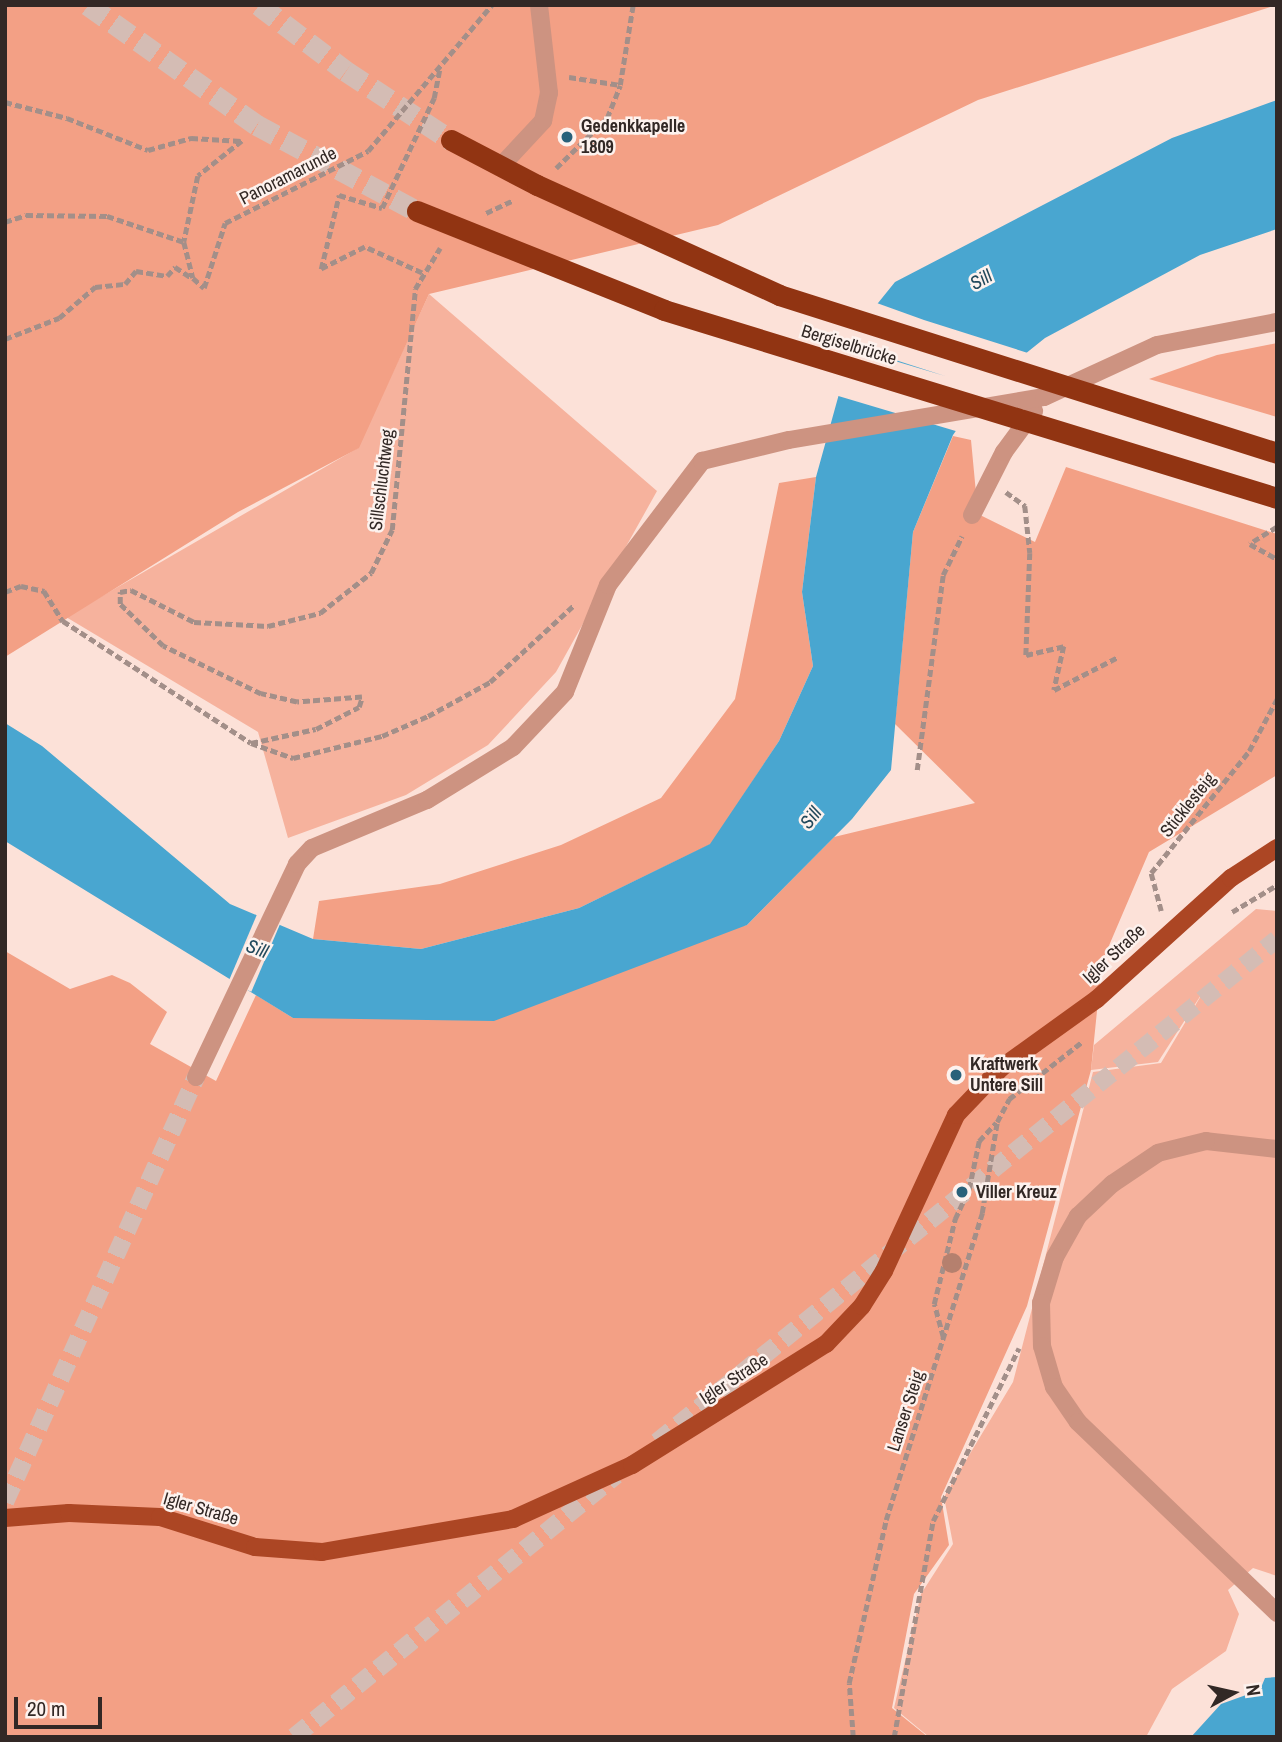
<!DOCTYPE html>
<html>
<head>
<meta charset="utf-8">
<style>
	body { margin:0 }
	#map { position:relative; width:1282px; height:1742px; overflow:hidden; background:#fce1d8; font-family:"Archivo Narrow",sans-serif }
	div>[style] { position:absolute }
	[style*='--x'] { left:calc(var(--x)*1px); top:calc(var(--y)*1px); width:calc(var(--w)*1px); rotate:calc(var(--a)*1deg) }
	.green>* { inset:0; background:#f6b29d }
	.forest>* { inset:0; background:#f3a085 }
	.water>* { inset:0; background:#49a6d0 }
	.pier>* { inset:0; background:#fce1d8; transform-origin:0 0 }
	.minor-tunnel>* { height:18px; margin-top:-9px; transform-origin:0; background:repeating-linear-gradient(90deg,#d4bcb4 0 18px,transparent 0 27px) }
	.highway-tunnel>* { height:21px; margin-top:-10.5px; transform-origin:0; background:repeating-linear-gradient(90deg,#d4bcb4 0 21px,transparent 0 31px) }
	.path>* { height:4.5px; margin-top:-2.25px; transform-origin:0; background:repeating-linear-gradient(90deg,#a38f89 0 7px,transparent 0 10.5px) }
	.minor>* { height:18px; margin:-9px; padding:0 9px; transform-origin:9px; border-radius:9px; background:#cd9381 }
	.major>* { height:18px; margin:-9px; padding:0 9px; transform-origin:9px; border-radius:9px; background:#ac4624 }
	.highway>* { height:21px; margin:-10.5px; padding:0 10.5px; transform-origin:10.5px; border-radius:10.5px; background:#913412 }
	.highway-bridge>* { height:21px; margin:-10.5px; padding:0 10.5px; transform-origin:10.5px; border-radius:10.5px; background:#913412 }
	.trees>* { width:20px; height:20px; margin:-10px; border-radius:50%; background:#b5806e }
	.dots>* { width:19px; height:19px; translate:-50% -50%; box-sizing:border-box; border:4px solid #fdf2ee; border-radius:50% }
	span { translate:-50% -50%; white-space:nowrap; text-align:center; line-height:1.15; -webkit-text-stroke:5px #fdf2ee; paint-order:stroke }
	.poi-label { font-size:18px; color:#322825; font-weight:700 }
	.left { translate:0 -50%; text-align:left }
	.street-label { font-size:18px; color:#322825 }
	.water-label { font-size:19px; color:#22495c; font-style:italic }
	.frame { position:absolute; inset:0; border:7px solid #322825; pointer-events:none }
	.north { position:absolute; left:1198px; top:1658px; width:70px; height:70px; -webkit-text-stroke:5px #fdf2ee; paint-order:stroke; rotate:82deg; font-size:19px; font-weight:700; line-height:28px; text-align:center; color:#322825 }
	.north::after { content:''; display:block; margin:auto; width:24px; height:32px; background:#322825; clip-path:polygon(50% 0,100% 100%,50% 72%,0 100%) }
	.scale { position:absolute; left:14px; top:1697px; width:88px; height:32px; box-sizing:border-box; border:4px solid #322825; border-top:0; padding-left:9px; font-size:21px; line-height:24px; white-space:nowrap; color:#322825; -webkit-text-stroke:5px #fdf2ee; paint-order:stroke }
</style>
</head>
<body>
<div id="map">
	<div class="green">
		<i style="clip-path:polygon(429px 294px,657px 491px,556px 672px,488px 745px,406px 795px,288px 838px,258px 732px,66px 617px,358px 448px)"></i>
		<i style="clip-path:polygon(1256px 909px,1277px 911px,1277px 1576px,1253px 1568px,1228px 1590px,1239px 1614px,1226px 1651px,1172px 1689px,1146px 1737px,929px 1737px,894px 1708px,921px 1594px,953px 1544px,944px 1497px,1013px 1382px,1093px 1072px,1161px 1063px,1208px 984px,1158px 1062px,1091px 1070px,1094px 1045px)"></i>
	</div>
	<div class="forest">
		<i style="clip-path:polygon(5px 5px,1277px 5px,978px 100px,718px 225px,429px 294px,359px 448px,238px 512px,5px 657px)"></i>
		<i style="clip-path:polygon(1277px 343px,1277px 417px,1149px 379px,1217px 355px)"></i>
		<i style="clip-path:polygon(953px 436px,971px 440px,978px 514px,1035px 542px,1066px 467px,1277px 534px,1277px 775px,1149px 852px,1102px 962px,1091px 1070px,1027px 1306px,941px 1497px,949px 1545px,914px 1594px,892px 1708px,928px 1737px,5px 1737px,5px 951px,70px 989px,112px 975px,130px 983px,167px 1012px,150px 1044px,216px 1081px,256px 995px,293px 1018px,747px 925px,834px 837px,975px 803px,895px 724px,913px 532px)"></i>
		<i style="clip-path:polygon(816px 477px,802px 592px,813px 666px,779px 741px,711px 844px,579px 908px,421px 949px,313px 939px,319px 901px,440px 884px,561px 845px,661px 798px,735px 699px,779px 483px)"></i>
	</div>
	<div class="water">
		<i style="clip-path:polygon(1277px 100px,1277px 229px,1200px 255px,1045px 338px,989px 383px,953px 435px,913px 532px,891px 770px,852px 819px,747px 925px,494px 1021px,293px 1018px,5px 841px,5px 723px,42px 746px,230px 904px,313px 939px,421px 949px,579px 908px,710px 844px,779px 741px,813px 666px,802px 592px,816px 477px,857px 329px,895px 282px,1172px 138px)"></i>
		<i style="clip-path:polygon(1277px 1677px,1277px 1737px,1191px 1737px,1221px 1704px,1260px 1690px,1265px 1678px)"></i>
	</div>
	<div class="pier">
		<i style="clip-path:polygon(874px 302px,924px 320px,1031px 354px,992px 386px,959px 432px,835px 395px,848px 347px,945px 376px,849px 345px,854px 327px)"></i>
		<i style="left:258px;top:912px;width:25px;height:76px;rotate:23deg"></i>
	</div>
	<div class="minor-tunnel">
		<i style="--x:657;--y:1442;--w:798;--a:-39.05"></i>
		<i style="--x:5;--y:1502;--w:466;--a:-65.8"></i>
		<i style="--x:294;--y:1737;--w:415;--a:-39.1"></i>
	</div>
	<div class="highway-tunnel">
		<i style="--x:88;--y:5;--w:207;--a:35.4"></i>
		<i style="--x:257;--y:125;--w:182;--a:28.3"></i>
		<i style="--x:259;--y:5;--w:109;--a:37.2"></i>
		<i style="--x:346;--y:71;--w:126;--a:33.3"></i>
	</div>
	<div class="path">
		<i style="--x:569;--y:77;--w:52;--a:8.9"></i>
		<i style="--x:5;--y:102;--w:64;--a:14.5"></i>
		<i style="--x:67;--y:118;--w:87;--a:21.6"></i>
		<i style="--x:148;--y:150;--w:45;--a:-15.6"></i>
		<i style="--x:191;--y:138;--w:51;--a:3.4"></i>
		<i style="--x:242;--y:141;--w:56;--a:141.5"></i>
		<i style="--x:198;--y:176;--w:67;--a:102"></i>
		<i style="--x:184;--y:242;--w:37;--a:76"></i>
		<i style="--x:193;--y:278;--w:15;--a:42"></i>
		<i style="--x:204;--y:288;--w:68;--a:-72.1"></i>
		<i style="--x:225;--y:223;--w:160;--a:-26.7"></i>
		<i style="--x:368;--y:151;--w:192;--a:-49.7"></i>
		<i style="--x:556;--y:168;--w:71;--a:-44.4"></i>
		<i style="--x:607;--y:118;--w:35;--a:-68"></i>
		<i style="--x:620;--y:85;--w:81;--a:-80.8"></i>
		<i style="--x:486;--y:213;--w:29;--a:-25"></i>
		<i style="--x:5;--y:222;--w:22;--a:-18"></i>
		<i style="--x:26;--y:215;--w:81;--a:0.7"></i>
		<i style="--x:107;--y:216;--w:81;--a:18.7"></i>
		<i style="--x:422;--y:273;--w:63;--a:-155.5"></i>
		<i style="--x:365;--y:247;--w:49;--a:153.4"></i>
		<i style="--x:321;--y:269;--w:76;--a:-76.3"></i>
		<i style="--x:339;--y:195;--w:45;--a:16.8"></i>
		<i style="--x:382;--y:208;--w:122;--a:-64.7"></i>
		<i style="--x:434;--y:98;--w:31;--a:-79"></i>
		<i style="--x:5;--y:339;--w:58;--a:-21.3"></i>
		<i style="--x:59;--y:318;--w:48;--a:-40.7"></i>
		<i style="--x:95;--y:287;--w:30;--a:-6"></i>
		<i style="--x:125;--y:284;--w:17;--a:-50"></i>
		<i style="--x:136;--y:271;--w:31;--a:9"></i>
		<i style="--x:167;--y:276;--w:12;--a:-48"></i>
		<i style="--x:175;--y:267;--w:20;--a:33"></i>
		<i style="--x:1006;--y:492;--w:24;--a:36"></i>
		<i style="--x:1025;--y:506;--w:47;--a:83.9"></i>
		<i style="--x:1030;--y:553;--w:102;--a:92.2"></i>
		<i style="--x:1026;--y:655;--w:39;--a:-13"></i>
		<i style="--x:1064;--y:646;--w:45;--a:102.8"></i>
		<i style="--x:1054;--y:690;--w:72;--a:-27.3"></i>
		<i style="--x:1277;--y:527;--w:32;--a:148"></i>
		<i style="--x:1250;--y:544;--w:31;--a:29"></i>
		<i style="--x:5;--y:592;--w:17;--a:-21"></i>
		<i style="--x:21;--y:586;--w:24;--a:12"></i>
		<i style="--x:44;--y:591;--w:36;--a:58"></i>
		<i style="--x:63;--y:621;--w:224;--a:33"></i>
		<i style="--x:251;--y:743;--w:45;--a:19.7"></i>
		<i style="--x:293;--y:758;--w:92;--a:-13.9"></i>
		<i style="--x:382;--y:736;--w:50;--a:-23.5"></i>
		<i style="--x:428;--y:716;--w:71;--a:-28.7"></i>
		<i style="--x:490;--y:682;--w:113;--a:-42.5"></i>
		<i style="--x:251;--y:743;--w:66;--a:-12.2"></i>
		<i style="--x:316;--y:729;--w:48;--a:-27.1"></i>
		<i style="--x:359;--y:707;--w:10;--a:-73"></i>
		<i style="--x:362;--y:697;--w:65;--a:175.6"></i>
		<i style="--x:297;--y:702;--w:37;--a:-167"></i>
		<i style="--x:261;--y:694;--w:109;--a:-153.9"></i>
		<i style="--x:163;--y:646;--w:60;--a:-135.7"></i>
		<i style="--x:120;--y:604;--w:12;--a:-90"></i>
		<i style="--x:120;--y:592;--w:11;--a:-10"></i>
		<i style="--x:131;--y:590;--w:71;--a:26.9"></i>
		<i style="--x:194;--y:622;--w:74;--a:3.1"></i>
		<i style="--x:268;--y:626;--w:54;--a:-14"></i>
		<i style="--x:320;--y:613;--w:65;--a:-38.1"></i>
		<i style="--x:371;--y:573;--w:48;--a:-64"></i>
		<i style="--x:392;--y:530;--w:242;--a:-84.5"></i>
		<i style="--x:415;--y:289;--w:48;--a:-58.6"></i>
		<i style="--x:917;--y:770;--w:197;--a:-82.4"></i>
		<i style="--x:943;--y:575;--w:43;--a:-64"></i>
		<i style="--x:1161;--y:911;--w:39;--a:-105"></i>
		<i style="--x:1151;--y:873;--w:156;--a:-51.2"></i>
		<i style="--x:1249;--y:751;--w:59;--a:-61.7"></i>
		<i style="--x:1232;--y:912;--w:52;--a:-31"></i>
		<i style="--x:943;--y:1337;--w:34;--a:-105"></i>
		<i style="--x:934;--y:1304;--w:88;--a:-76.1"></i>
		<i style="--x:955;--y:1219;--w:33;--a:-65"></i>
		<i style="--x:969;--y:1189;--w:49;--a:-78.2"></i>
		<i style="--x:979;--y:1141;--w:25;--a:-47"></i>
		<i style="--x:853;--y:1737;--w:54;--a:-94.2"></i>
		<i style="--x:849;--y:1683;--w:167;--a:-77.2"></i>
		<i style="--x:886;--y:1520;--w:322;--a:-72.6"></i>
		<i style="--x:982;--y:1213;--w:92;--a:-80.6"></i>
		<i style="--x:997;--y:1122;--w:26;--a:-62"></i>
		<i style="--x:1009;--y:1099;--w:94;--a:-38.1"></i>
		<i style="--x:894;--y:1737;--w:219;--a:-79.8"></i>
		<i style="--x:933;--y:1521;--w:193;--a:-63.6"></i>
	</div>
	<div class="minor">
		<i style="--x:501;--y:166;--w:62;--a:-47"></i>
		<i style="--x:543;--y:121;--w:29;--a:-78"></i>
		<i style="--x:549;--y:93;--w:89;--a:-96.5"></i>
		<i style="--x:972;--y:515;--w:71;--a:-63.1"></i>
		<i style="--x:1004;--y:452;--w:51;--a:-53.8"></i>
		<i style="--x:196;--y:1077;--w:236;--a:-64.6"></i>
		<i style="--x:297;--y:864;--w:22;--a:-47"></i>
		<i style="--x:312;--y:848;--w:125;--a:-22.7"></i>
		<i style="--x:427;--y:800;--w:101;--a:-31.6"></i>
		<i style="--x:513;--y:747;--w:76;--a:-46.6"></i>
		<i style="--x:565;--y:692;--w:115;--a:-68.1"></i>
		<i style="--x:608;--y:585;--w:156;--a:-52.8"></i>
		<i style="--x:702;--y:461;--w:89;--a:-13.6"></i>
		<i style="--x:789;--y:440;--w:259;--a:-9.6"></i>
		<i style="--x:1044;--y:397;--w:124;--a:-24.7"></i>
		<i style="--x:1157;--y:345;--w:122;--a:-10.9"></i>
		<i style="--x:1277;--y:1149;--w:71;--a:-173.6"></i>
		<i style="--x:1206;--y:1141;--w:49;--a:166"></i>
		<i style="--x:1158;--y:1153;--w:55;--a:146"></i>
		<i style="--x:1112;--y:1184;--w:47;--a:136.7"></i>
		<i style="--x:1078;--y:1216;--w:47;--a:119.3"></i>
		<i style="--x:1055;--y:1257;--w:48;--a:106.9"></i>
		<i style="--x:1041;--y:1303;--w:43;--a:88.7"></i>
		<i style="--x:1042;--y:1346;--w:43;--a:73.7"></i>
		<i style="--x:1054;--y:1387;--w:42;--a:55.6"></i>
		<i style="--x:1078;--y:1422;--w:276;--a:43.8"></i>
	</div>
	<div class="major">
		<i style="--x:5;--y:1518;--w:64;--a:-4.5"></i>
		<i style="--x:69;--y:1513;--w:91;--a:2.5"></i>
		<i style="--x:160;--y:1517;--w:100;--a:17.5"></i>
		<i style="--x:255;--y:1547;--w:67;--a:4.3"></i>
		<i style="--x:322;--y:1552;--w:194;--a:-9.8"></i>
		<i style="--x:513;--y:1519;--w:131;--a:-24.4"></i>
		<i style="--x:632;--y:1465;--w:229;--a:-32"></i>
		<i style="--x:826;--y:1344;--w:52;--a:-46.5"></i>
		<i style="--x:862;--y:1306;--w:41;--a:-57.8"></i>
		<i style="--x:884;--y:1271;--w:172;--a:-65.2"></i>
		<i style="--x:956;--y:1115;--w:65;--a:-46.2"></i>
		<i style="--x:1001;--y:1068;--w:118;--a:-35.7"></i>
		<i style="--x:1097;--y:999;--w:181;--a:-42.1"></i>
		<i style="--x:1231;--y:878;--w:55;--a:-33.1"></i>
	</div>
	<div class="highway">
		<i style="--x:451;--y:140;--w:97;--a:27.6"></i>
	</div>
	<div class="highway-bridge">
		<i style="--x:537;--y:185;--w:266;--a:24.4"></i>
		<i style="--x:779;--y:295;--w:522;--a:17.6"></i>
		<i style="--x:417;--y:211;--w:266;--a:21.8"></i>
		<i style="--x:664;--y:310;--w:641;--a:17.05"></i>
	</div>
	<div class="trees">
		<i style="left:952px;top:1263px"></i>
	</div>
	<div class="dots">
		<i style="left:567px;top:137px;background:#28617a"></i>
		<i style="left:956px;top:1075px;background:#28617a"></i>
		<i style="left:962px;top:1192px;background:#28617a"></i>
	</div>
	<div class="poi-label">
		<span class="left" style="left:581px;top:137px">Gedenkkapelle<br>1809</span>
		<span class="left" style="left:970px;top:1075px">Kraftwerk<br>Untere Sill</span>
		<span class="left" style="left:976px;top:1192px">Viller Kreuz</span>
	</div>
	<div class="street-label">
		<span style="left:288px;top:176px;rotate:-27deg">Panoramarunde</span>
		<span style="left:849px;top:345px;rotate:17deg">Bergiselbrücke</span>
		<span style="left:382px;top:480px;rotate:-83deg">Sillschluchtweg</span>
		<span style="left:1188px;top:805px;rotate:-51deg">Sticklesteig</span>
		<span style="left:1114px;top:954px;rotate:-43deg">Igler Straße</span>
		<span style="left:734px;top:1379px;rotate:-33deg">Igler Straße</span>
		<span style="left:906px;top:1411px;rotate:-72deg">Lanser Steig</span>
		<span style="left:201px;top:1509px;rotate:16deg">Igler Straße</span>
	</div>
	<div class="water-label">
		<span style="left:981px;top:280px;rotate:-29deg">Sill</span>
		<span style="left:811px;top:818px;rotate:-52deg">Sill</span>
		<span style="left:257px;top:949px;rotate:21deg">Sill</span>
	</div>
	<div class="frame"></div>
	<div class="north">N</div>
	<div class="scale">20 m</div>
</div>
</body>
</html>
